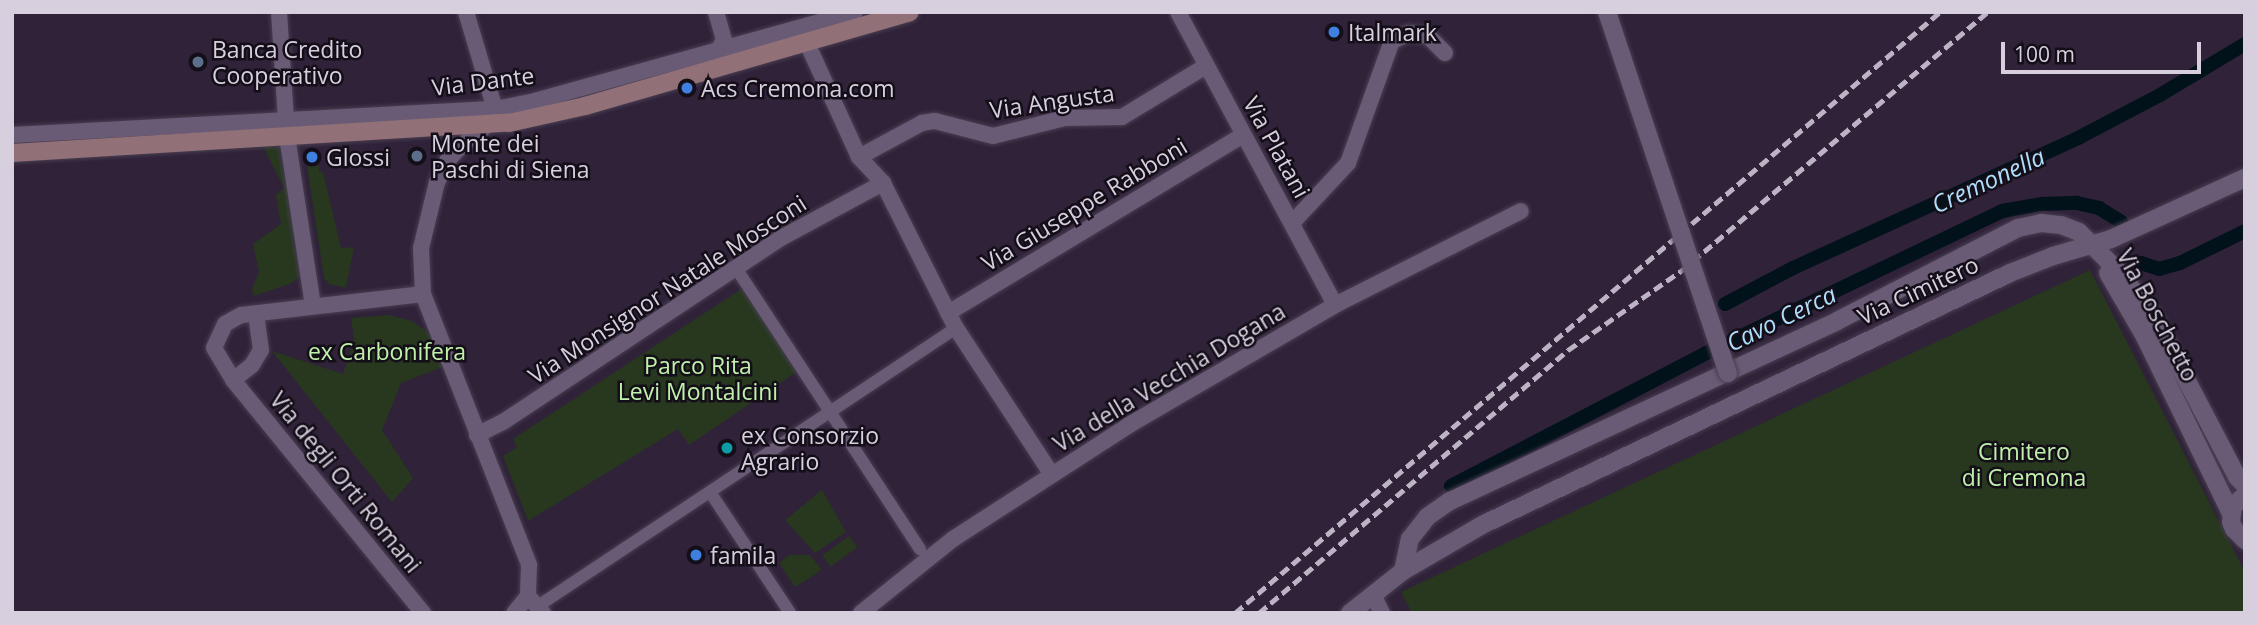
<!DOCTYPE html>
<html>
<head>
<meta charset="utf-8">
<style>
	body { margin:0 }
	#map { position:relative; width:2257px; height:625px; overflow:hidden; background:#2f2239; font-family:"Open Sans",sans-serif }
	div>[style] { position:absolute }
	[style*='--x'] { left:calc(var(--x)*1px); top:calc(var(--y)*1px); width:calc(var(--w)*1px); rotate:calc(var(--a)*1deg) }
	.green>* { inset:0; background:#27381f; transform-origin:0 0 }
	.canal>* { height:14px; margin:-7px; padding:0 7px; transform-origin:7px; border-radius:7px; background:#02121b }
	.roads { filter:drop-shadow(0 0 2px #493e51) drop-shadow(0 0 2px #493e51) }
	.pedestrian>* { height:12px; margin:-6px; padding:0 6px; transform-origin:6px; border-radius:6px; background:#695b75 }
	.minor>* { height:16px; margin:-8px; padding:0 8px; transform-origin:8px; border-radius:8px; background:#695b75 }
	.tertiary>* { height:18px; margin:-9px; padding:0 9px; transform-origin:9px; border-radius:9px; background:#695b75 }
	.secondary>* { height:18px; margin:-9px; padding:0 9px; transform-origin:9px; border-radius:9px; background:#927077 }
	.rail>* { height:4.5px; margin-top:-2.25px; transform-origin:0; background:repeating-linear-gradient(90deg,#bcb3c4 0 10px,transparent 0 15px) }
	.bridges { filter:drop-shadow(0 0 2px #493e51) drop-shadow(0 0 2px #493e51) }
	.tertiary-bridge>* { height:18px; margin:-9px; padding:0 9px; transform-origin:9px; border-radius:9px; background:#695b75 }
	.dots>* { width:19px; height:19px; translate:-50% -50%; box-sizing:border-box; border:4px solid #140e18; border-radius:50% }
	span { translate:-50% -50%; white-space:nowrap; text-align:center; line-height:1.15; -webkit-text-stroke:5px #140e18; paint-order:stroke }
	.poi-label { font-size:23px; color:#d7cfde }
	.left { translate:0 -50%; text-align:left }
	.street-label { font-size:23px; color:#d7cfde }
	.park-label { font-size:23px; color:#c0f1aa }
	.water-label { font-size:24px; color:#aedefb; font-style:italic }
	.frame { position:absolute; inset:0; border:14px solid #d7cfde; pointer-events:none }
	.scale { position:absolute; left:2001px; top:42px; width:200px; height:32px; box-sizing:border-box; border:4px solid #d7cfde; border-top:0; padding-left:9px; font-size:21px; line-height:24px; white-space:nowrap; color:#d7cfde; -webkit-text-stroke:5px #140e18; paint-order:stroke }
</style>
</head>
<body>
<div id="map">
	<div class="green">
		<i style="clip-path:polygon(263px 146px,278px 147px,287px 188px,299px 276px,292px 283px,254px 296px,252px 289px,259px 272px,253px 244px,281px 224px,276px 195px,284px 188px)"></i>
		<i style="clip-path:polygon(307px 166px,319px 166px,319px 172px,323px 172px,341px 248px,354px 247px,346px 288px,329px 284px,324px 278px)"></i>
		<i style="clip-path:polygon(2090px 270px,2245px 572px,2245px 613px,1412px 613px,1401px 592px)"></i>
		<i style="clip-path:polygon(743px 288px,798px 371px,689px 445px,678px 429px,528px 521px,503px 456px,517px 447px,513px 439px)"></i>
		<i style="clip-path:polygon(389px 315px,412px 321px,425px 330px,433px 340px,443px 367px,401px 383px,382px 430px,413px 478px,392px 502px,272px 351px,343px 374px,354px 339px,351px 318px)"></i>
		<i style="clip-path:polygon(822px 490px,846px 532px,815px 553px,785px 520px)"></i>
		<i style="left:849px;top:536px;width:14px;height:33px;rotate:54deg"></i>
		<i style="clip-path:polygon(789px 555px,810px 555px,822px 570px,795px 587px,779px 563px)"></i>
	</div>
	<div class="canal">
		<i style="--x:2141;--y:263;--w:19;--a:18"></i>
		<i style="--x:2159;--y:269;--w:22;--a:-16"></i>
		<i style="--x:2180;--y:263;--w:72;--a:-26.2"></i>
		<i style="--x:1725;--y:304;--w:77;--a:-27.9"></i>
		<i style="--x:1793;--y:268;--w:315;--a:-24.5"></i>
		<i style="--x:2080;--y:137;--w:90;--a:-27.7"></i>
		<i style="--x:2160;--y:95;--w:99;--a:-31"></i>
		<i style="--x:1451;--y:486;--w:288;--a:-27.5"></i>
		<i style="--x:1706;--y:353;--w:328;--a:-25.6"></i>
		<i style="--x:2002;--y:211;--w:41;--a:-9.9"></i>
		<i style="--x:2042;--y:204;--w:35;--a:-2"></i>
		<i style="--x:2077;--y:203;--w:23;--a:13"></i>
		<i style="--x:2099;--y:208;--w:26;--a:32"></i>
	</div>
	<div class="roads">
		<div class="pedestrian">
			<i style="--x:736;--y:268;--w:336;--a:56.8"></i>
			<i style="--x:710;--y:492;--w:145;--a:56.5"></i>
			<i style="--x:538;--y:606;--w:502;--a:-33.63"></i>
		</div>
		<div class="minor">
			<i style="--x:279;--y:12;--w:124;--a:86.3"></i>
			<i style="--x:287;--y:136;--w:171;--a:81.3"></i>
			<i style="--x:466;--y:12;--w:101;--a:73.4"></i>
			<i style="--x:716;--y:12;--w:29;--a:74"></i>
			<i style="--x:724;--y:40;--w:12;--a:121"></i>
			<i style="--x:1178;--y:12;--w:332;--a:61.8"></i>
			<i style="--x:807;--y:43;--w:125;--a:65.5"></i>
			<i style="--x:859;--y:157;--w:35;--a:47"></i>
			<i style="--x:883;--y:183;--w:162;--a:63.3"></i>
			<i style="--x:956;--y:328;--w:173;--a:56.8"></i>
			<i style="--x:486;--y:126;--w:31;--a:142"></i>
			<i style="--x:462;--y:145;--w:22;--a:133"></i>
			<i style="--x:447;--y:161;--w:23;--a:115"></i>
			<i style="--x:437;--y:182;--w:68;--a:103.6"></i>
			<i style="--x:421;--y:248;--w:46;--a:87.5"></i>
			<i style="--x:423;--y:294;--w:291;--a:68.6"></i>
			<i style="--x:529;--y:565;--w:31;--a:92"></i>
			<i style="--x:528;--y:596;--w:22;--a:129"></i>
			<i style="--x:12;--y:135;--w:484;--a:-3.1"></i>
			<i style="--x:495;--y:109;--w:37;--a:-11"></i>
			<i style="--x:531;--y:102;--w:336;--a:-15.5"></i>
			<i style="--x:859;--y:157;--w:72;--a:-28.4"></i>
			<i style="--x:922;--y:123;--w:13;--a:-9"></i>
			<i style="--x:935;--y:121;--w:60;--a:14.5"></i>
			<i style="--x:993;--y:136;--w:74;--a:-14"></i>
			<i style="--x:1065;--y:118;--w:57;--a:-1"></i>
			<i style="--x:1122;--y:117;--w:98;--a:-31.3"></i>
			<i style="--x:1293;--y:222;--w:81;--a:-47"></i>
			<i style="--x:1348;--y:163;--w:130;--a:-70.2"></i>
			<i style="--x:1392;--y:41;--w:19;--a:-25"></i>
			<i style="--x:1409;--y:33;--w:19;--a:9"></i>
			<i style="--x:1428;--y:36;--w:24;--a:45"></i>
			<i style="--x:423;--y:294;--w:183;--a:173.4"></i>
			<i style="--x:241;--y:315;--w:18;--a:151"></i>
			<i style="--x:225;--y:324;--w:26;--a:115"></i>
			<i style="--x:214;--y:348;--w:37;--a:59"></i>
			<i style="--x:233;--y:380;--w:301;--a:50.8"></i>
			<i style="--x:948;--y:313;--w:345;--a:-31.1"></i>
			<i style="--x:233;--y:380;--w:24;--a:-38"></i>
			<i style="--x:252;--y:365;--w:17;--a:-59"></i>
			<i style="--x:261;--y:350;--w:37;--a:-98"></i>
			<i style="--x:477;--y:435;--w:29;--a:-27"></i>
			<i style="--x:503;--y:422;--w:336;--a:-33.5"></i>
			<i style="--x:783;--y:237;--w:114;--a:-28.4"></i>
			<i style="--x:1373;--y:595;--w:20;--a:63"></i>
			<i style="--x:528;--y:596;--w:23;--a:49"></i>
			<i style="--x:861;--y:613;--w:118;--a:-38.8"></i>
			<i style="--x:953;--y:539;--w:210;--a:-32.9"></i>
			<i style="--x:1129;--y:425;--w:238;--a:-30.2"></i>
			<i style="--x:1335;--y:305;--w:208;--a:-26.8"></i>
		</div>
		<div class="tertiary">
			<i style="--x:2108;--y:273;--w:72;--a:59.9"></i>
			<i style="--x:2144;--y:335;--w:198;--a:64"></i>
			<i style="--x:2245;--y:495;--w:16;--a:137"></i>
			<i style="--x:2233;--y:506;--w:16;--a:97"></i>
			<i style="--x:2231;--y:522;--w:8;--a:67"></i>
			<i style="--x:2234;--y:529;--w:16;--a:45"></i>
			<i style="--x:1403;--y:571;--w:33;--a:-78"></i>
			<i style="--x:1410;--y:539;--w:28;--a:-52"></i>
			<i style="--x:1427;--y:517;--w:28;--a:-35"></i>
			<i style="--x:1450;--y:501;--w:427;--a:-24.9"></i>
			<i style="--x:1837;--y:321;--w:203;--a:-27.2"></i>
			<i style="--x:2018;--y:228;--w:24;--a:-12"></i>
			<i style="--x:2041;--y:223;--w:20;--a:6"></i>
			<i style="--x:2061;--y:225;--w:19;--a:21"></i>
			<i style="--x:2079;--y:232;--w:57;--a:45"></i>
			<i style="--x:2119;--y:272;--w:56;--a:52.3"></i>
			<i style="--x:2153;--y:316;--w:182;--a:62.4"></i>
			<i style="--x:2237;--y:477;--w:11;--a:45"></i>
			<i style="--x:1350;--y:613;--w:68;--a:-38.4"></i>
			<i style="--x:1403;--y:571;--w:91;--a:-30.2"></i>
			<i style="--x:1482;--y:525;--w:585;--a:-25.51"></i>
			<i style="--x:2010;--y:273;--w:46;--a:-21.6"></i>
			<i style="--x:2053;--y:256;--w:60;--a:-16.3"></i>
			<i style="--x:2111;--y:239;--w:147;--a:-24.5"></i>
		</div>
		<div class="secondary">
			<i style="--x:12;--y:153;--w:498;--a:-3.5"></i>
			<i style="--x:509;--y:123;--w:78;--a:-12.6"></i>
			<i style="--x:585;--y:106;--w:338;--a:-16.1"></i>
		</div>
	</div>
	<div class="rail">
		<i style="--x:1235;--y:613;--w:926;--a:-40.45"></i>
		<i style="--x:1259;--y:613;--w:406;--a:-40.4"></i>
		<i style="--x:1568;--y:350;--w:138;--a:-35"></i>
		<i style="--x:1681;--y:271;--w:401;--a:-40.2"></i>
	</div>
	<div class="bridges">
		<div class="tertiary-bridge">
			<i style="--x:1607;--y:12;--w:381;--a:71.5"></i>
		</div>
	</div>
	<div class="dots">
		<i style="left:1334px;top:32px;background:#3f7fe0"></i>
		<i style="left:198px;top:62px;background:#5c6f8a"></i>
		<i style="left:687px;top:88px;background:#3f7fe0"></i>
		<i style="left:417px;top:156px;background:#5c6f8a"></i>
		<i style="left:312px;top:157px;background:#3f7fe0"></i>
		<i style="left:727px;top:448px;background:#0f9aa8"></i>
		<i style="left:696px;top:555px;background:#3f7fe0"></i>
	</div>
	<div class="poi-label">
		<span class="left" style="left:1348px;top:32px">Italmark</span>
		<span class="left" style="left:212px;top:62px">Banca Credito<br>Cooperativo</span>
		<span class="left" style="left:701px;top:88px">Acs Cremona.com</span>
		<span class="left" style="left:431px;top:156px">Monte dei<br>Paschi di Siena</span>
		<span class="left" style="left:326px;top:157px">Glossi</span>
		<span class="left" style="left:741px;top:448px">ex Consorzio<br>Agrario</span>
		<span class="left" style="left:710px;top:555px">famila</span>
	</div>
	<div class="street-label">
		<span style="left:483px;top:81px;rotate:-7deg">Via Dante</span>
		<span style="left:1052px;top:101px;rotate:-8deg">Via Angusta</span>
		<span style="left:1277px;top:147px;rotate:61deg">Via Platani</span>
		<span style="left:1084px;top:204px;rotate:-31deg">Via Giuseppe Rabboni</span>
		<span style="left:667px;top:289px;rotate:-33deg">Via Monsignor Natale Mosconi</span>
		<span style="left:1918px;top:290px;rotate:-25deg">Via Cimitero</span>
		<span style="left:2158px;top:315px;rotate:62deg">Via Boschetto</span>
		<span style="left:1169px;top:377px;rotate:-31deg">Via della Vecchia Dogana</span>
		<span style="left:346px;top:482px;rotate:51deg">Via degli Orti Romani</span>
	</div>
	<div class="park-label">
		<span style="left:387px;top:351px">ex Carbonifera</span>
		<span style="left:698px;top:378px">Parco Rita<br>Levi Montalcini</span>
		<span style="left:2024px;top:464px">Cimitero<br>di Cremona</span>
	</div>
	<div class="water-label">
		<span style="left:1988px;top:180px;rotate:-25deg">Cremonella</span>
		<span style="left:1781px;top:318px;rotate:-26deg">Cavo Cerca</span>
	</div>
	<div class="frame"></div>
	<div class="scale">100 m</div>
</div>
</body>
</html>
